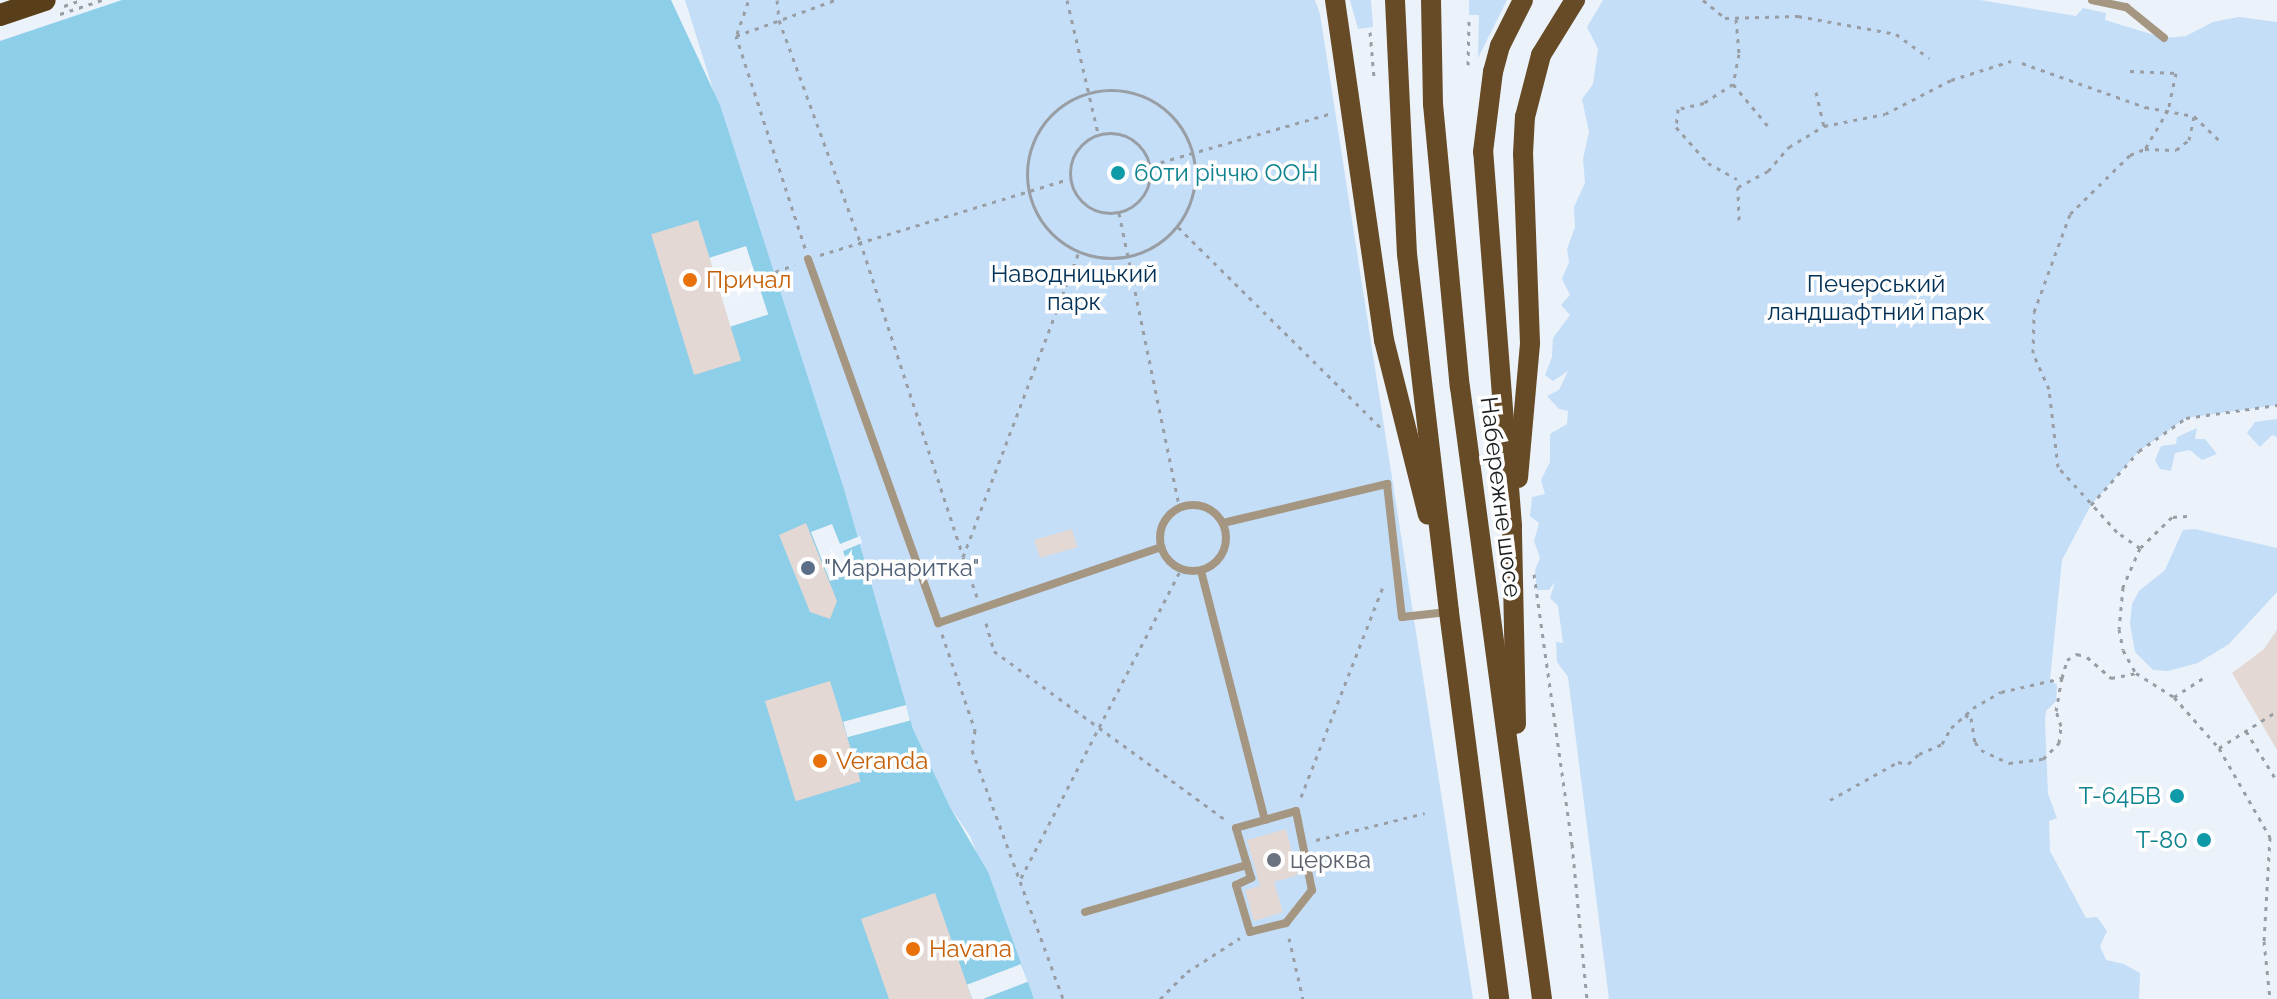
<!DOCTYPE html>
<html>
<head>
<meta charset="utf-8">
<style>
	body { margin:0 }
	#map { position:relative; width:2277px; height:999px; overflow:hidden; background:#ebf2f9; font-family:Raleway,sans-serif }
	div>[style] { position:absolute }
	[style*='--x'] { left:calc(var(--x)*1px); top:calc(var(--y)*1px); width:calc(var(--w)*1px); rotate:calc(var(--a)*1deg) }
	.green>* { inset:0; background:#c4def8 }
	.water>* { inset:0; background:#8dcee8 }
	.pier>* { inset:0; background:#ebf2f9; transform-origin:0 0 }
	.building>* { inset:0; background:#e3d8d4; transform-origin:0 0 }
	.path>* { height:3px; margin-top:-1.5px; transform-origin:0; background:repeating-linear-gradient(90deg,#999ea4 0 4px,transparent 0 10px) }
	.path>.ring { margin:-1.5px; padding:0; box-sizing:content-box; background:none; border:3px solid #999ea4; border-radius:50% }
	.service>* { height:8px; margin:-4px; padding:0 4px; transform-origin:4px; border-radius:4px; background:#a59682 }
	.service>.ring { margin:-4px; padding:0; box-sizing:content-box; background:none; border:8px solid #a59682; border-radius:50% }
	.primary>* { height:20px; margin:-10px; padding:0 10px; transform-origin:10px; border-radius:10px; background:#664b26 }
	.trunk>* { height:22px; margin:-11px; padding:0 11px; transform-origin:11px; border-radius:11px; background:#583f1a }
	.dots>* { width:22px; height:22px; translate:-50% -50%; box-sizing:border-box; border:4px solid #fefefe; border-radius:50% }
	span { translate:-50% -50%; white-space:nowrap; text-align:center; line-height:1.15; -webkit-text-stroke:7px #fefefe; paint-order:stroke }
	.culture-label { font-size:24px; color:#0d838f }
	.left { translate:0 -50%; text-align:left }
	.right { translate:-100% -50%; text-align:right }
	.park-label { font-size:24px; color:#003056 }
	.food-label { font-size:24px; color:#c56008 }
	.street-label { font-size:24px; color:#1b1e20 }
	.service-label { font-size:24px; color:#4e5e75 }
	.worship-label { font-size:24px; color:#5b616d }
</style>
</head>
<body>
<div id="map">
	<div class="green">
		<i style="clip-path:polygon(685px 0,1315px 0,1320px 14px,1473px 999px,1034px 999px,970px 836px,950px 807px,913px 729px)"></i>
		<i style="clip-path:polygon(1350px 0,1371px 0,1373px 27px,1358px 29px)"></i>
		<i style="clip-path:polygon(1469px 0,1507px 0,1478px 58px,1479px 15px,1469px 15px)"></i>
		<i style="clip-path:polygon(1603px 0,1980px 0,2076px 16px,2083px 8px,2106px 13px,2105px 20px,2164px 38px,2186px 36px,2213px 22px,2239px 17px,2277px 22px,2277px 405px,2186px 418px,2139px 451px,2091px 505px,2062px 560px,2050px 680px,2057px 685px,2056px 701px,2046px 711px,2045px 721px,2048px 794px,2057px 818px,2049px 821px,2050px 851px,2086px 918px,2097px 917px,2107px 931px,2100px 946px,2106px 960px,2124px 964px,2140px 973px,2139px 999px,1609px 999px,1568px 677px,1557px 662px,1556px 642px,1563px 643px,1558px 606px,1550px 598px,1555px 582px,1549px 590px,1537px 590px,1535px 570px,1540px 558px,1534px 541px,1539px 523px,1530px 516px,1532px 497px,1545px 494px,1541px 480px,1550px 462px,1550px 434px,1567px 424px,1568px 411px,1559px 409px,1547px 396px,1559px 390px,1568px 371px,1553px 381px,1545px 375px,1552px 357px,1553px 338px,1570px 315px,1561px 305px,1570px 295px,1562px 279px,1569px 262px,1567px 249px,1575px 227px,1574px 207px,1585px 183px,1583px 159px,1589px 132px,1582px 99px,1593px 84px,1598px 49px,1587px 27px)"></i>
		<i style="clip-path:polygon(2277px 419px,2277px 437px,2272px 435px,2260px 447px,2247px 433px,2255px 422px)"></i>
		<i style="clip-path:polygon(2197px 428px,2195px 439px,2205px 439px,2217px 454px,2202px 460px,2190px 450px,2175px 453px,2171px 471px,2160px 469px,2155px 460px,2161px 446px,2176px 444px,2177px 437px)"></i>
		<i style="clip-path:polygon(2195px 529px,2277px 548px,2277px 592px,2229px 644px,2198px 663px,2168px 671px,2153px 670px,2135px 652px,2130px 624px,2132px 604px,2139px 591px,2165px 570px,2183px 530px)"></i>
	</div>
	<div class="water">
		<i style="clip-path:polygon(0 0,671px 0,720px 105px,843px 486px,913px 729px,950px 807px,988px 872px,1034px 999px,0 999px)"></i>
	</div>
	<div class="pier">
		<i style="clip-path:polygon(0 0,122px 0,0 41px)"></i>
		<i style="left:746px;top:246px;width:72px;height:40px;rotate:72deg"></i>
		<i style="clip-path:polygon(832px 524px,840px 544px,860px 536px,862px 543px,843px 551px,851px 573px,830px 581px,811px 532px)"></i>
		<i style="left:906px;top:705px;width:16px;height:65px;rotate:75deg"></i>
		<i style="left:1021px;top:964px;width:19px;height:58px;rotate:69deg"></i>
	</div>
	<div class="building">
		<i style="left:698px;top:220px;width:147px;height:49px;rotate:73deg"></i>
		<i style="clip-path:polygon(806px 523px,837px 601px,830px 619px,810px 612px,779px 535px)"></i>
		<i style="left:1072px;top:529px;width:19px;height:39px;rotate:74deg"></i>
		<i style="clip-path:polygon(2277px 630px,2277px 750px,2232px 673px,2263px 650px)"></i>
		<i style="left:830px;top:681px;width:105px;height:68px;rotate:73deg"></i>
		<i style="clip-path:polygon(1286px 829px,1298px 875px,1274px 882px,1283px 912px,1254px 921px,1245px 890px,1260px 886px,1247px 840px)"></i>
		<i style="clip-path:polygon(935px 893px,972px 999px,889px 999px,861px 919px)"></i>
	</div>
	<div class="path">
		<i style="--x:777;--y:0;--w:20;--a:84"></i>
		<i style="--x:779;--y:20;--w:235;--a:69.9"></i>
		<i style="--x:860;--y:241;--w:332;--a:71.9"></i>
		<i style="--x:1067;--y:0;--w:137;--a:76.9"></i>
		<i style="--x:1703;--y:0;--w:28;--a:39"></i>
		<i style="--x:1725;--y:18;--w:73;--a:-1.6"></i>
		<i style="--x:1798;--y:16;--w:100;--a:10.4"></i>
		<i style="--x:1896;--y:34;--w:41;--a:36"></i>
		<i style="--x:64;--y:6;--w:18;--a:-19"></i>
		<i style="--x:60;--y:14;--w:44;--a:-18.4"></i>
		<i style="--x:1736;--y:19;--w:35;--a:85"></i>
		<i style="--x:1739;--y:54;--w:31;--a:101"></i>
		<i style="--x:1733;--y:84;--w:35;--a:147"></i>
		<i style="--x:1704;--y:103;--w:27;--a:167"></i>
		<i style="--x:1678;--y:109;--w:18;--a:96"></i>
		<i style="--x:1676;--y:127;--w:48;--a:48.4"></i>
		<i style="--x:1708;--y:163;--w:33;--a:29"></i>
		<i style="--x:1370;--y:32;--w:45;--a:84.9"></i>
		<i style="--x:737;--y:34;--w:36;--a:-71"></i>
		<i style="--x:2022;--y:63;--w:131;--a:19.7"></i>
		<i style="--x:2145;--y:107;--w:50;--a:10.4"></i>
		<i style="--x:2194;--y:116;--w:36;--a:44"></i>
		<i style="--x:1468;--y:65;--w:44;--a:-88.7"></i>
		<i style="--x:2130;--y:71;--w:46;--a:2.5"></i>
		<i style="--x:2176;--y:73;--w:38;--a:102"></i>
		<i style="--x:2168;--y:110;--w:45;--a:120.5"></i>
		<i style="--x:1733;--y:84;--w:55;--a:50.2"></i>
		<i class="ring" style="left:1027px;top:90px;width:165px;height:165px"></i>
		<i style="--x:1816;--y:92;--w:35;--a:77"></i>
		<i class="ring" style="left:1070px;top:133px;width:77px;height:77px"></i>
		<i style="--x:1151;--y:165;--w:188;--a:-16"></i>
		<i style="--x:1119;--y:213;--w:299;--a:78.4"></i>
		<i style="--x:1739;--y:220;--w:33;--a:-92"></i>
		<i style="--x:1738;--y:187;--w:34;--a:-28"></i>
		<i style="--x:1768;--y:171;--w:32;--a:-49"></i>
		<i style="--x:1789;--y:147;--w:41;--a:-31"></i>
		<i style="--x:1824;--y:126;--w:62;--a:-11.1"></i>
		<i style="--x:1885;--y:114;--w:74;--a:-27.3"></i>
		<i style="--x:1951;--y:80;--w:63;--a:-17.6"></i>
		<i style="--x:1178;--y:227;--w:287;--a:44.7"></i>
		<i style="--x:805;--y:248;--w:223;--a:-108"></i>
		<i style="--x:736;--y:36;--w:105;--a:-20"></i>
		<i style="--x:820;--y:255;--w:260;--a:-17"></i>
		<i style="--x:757;--y:279;--w:40;--a:-21"></i>
		<i style="--x:2091;--y:505;--w:72;--a:-48.4"></i>
		<i style="--x:2139;--y:451;--w:57;--a:-35.1"></i>
		<i style="--x:2186;--y:418;--w:92;--a:-8.1"></i>
		<i style="--x:2187;--y:516;--w:15;--a:176"></i>
		<i style="--x:2172;--y:517;--w:45;--a:135.9"></i>
		<i style="--x:2140;--y:548;--w:43;--a:113.6"></i>
		<i style="--x:2123;--y:587;--w:42;--a:95.4"></i>
		<i style="--x:2119;--y:629;--w:21;--a:79"></i>
		<i style="--x:2123;--y:650;--w:26;--a:61"></i>
		<i style="--x:2136;--y:673;--w:45;--a:32.3"></i>
		<i style="--x:2174;--y:697;--w:68;--a:48.6"></i>
		<i style="--x:2219;--y:748;--w:103;--a:60.2"></i>
		<i style="--x:2270;--y:837;--w:104;--a:93.3"></i>
		<i style="--x:2264;--y:941;--w:58;--a:84.1"></i>
		<i style="--x:2140;--y:548;--w:28;--a:-145"></i>
		<i style="--x:2117;--y:532;--w:88;--a:-132.2"></i>
		<i style="--x:2058;--y:467;--w:79;--a:-96.6"></i>
		<i style="--x:2049;--y:389;--w:39;--a:-114"></i>
		<i style="--x:2033;--y:353;--w:41;--a:-88.6"></i>
		<i style="--x:2034;--y:312;--w:104;--a:-69.8"></i>
		<i style="--x:2070;--y:214;--w:84;--a:-44.5"></i>
		<i style="--x:2130;--y:155;--w:16;--a:-22"></i>
		<i style="--x:2145;--y:149;--w:31;--a:2"></i>
		<i style="--x:2176;--y:150;--w:16;--a:-38"></i>
		<i style="--x:2189;--y:140;--w:25;--a:-78"></i>
		<i style="--x:1534;--y:574;--w:273;--a:82"></i>
		<i style="--x:1572;--y:844;--w:156;--a:84.5"></i>
		<i style="--x:977;--y:597;--w:42;--a:-109.3"></i>
		<i style="--x:963;--y:557;--w:326;--a:-69.2"></i>
		<i style="--x:986;--y:623;--w:29;--a:74"></i>
		<i style="--x:994;--y:651;--w:287;--a:36.1"></i>
		<i style="--x:942;--y:634;--w:102;--a:71"></i>
		<i style="--x:975;--y:730;--w:20;--a:99"></i>
		<i style="--x:972;--y:750;--w:265;--a:69.9"></i>
		<i style="--x:2174;--y:697;--w:38;--a:-33"></i>
		<i style="--x:1965;--y:715;--w:7;--a:27"></i>
		<i style="--x:1971;--y:718;--w:24;--a:81"></i>
		<i style="--x:1975;--y:742;--w:10;--a:53"></i>
		<i style="--x:1981;--y:750;--w:31;--a:25"></i>
		<i style="--x:2009;--y:763;--w:34;--a:-7"></i>
		<i style="--x:2043;--y:759;--w:23;--a:-45"></i>
		<i style="--x:2059;--y:743;--w:17;--a:-83"></i>
		<i style="--x:2061;--y:726;--w:16;--a:-108"></i>
		<i style="--x:2056;--y:711;--w:34;--a:-80"></i>
		<i style="--x:2246;--y:731;--w:59;--a:58.2"></i>
		<i style="--x:2219;--y:748;--w:69;--a:-32.5"></i>
		<i style="--x:1301;--y:797;--w:229;--a:-68.7"></i>
		<i style="--x:1830;--y:800;--w:78;--a:-29.2"></i>
		<i style="--x:1898;--y:762;--w:10;--a:11"></i>
		<i style="--x:1908;--y:764;--w:15;--a:-42"></i>
		<i style="--x:1919;--y:754;--w:25;--a:-23"></i>
		<i style="--x:1942;--y:744;--w:18;--a:-61"></i>
		<i style="--x:1951;--y:728;--w:30;--a:-42"></i>
		<i style="--x:1973;--y:708;--w:32;--a:-30"></i>
		<i style="--x:2001;--y:692;--w:63;--a:-12.9"></i>
		<i style="--x:2062;--y:678;--w:19;--a:-74"></i>
		<i style="--x:2067;--y:660;--w:12;--a:-31"></i>
		<i style="--x:2077;--y:654;--w:10;--a:17"></i>
		<i style="--x:2087;--y:657;--w:32;--a:41"></i>
		<i style="--x:2111;--y:678;--w:25;--a:-11"></i>
		<i style="--x:1316;--y:840;--w:112;--a:-13.9"></i>
		<i style="--x:1021;--y:878;--w:348;--a:-62.6"></i>
		<i style="--x:1289;--y:938;--w:63;--a:77.1"></i>
		<i style="--x:1160;--y:999;--w:38;--a:-45"></i>
		<i style="--x:1187;--y:972;--w:63;--a:-32.7"></i>
	</div>
	<div class="service">
		<i style="--x:2092;--y:0;--w:35;--a:12"></i>
		<i style="--x:2126;--y:7;--w:49;--a:39.2"></i>
		<i style="--x:808;--y:259;--w:387;--a:70.3"></i>
		<i style="--x:938;--y:623;--w:236;--a:-18.8"></i>
		<i class="ring" style="left:1160px;top:505px;width:58px;height:58px"></i>
		<i style="--x:1223;--y:523;--w:169;--a:-13.4"></i>
		<i style="--x:1387;--y:484;--w:134;--a:83.6"></i>
		<i style="--x:1402;--y:617;--w:46;--a:-6.2"></i>
		<i style="--x:1201;--y:571;--w:257;--a:75.6"></i>
		<i style="--x:1296;--y:811;--w:81;--a:78.6"></i>
		<i style="--x:1312;--y:890;--w:42;--a:128.2"></i>
		<i style="--x:1286;--y:923;--w:37;--a:166"></i>
		<i style="--x:1250;--y:932;--w:49;--a:-106.6"></i>
		<i style="--x:1236;--y:885;--w:17;--a:-25"></i>
		<i style="--x:1251;--y:878;--w:52;--a:-106.7"></i>
		<i style="--x:1236;--y:828;--w:62;--a:-15.8"></i>
		<i style="--x:1085;--y:912;--w:169;--a:-16.2"></i>
	</div>
	<div class="primary">
		<i style="--x:1335;--y:0;--w:344;--a:81.8"></i>
		<i style="--x:1384;--y:340;--w:180;--a:75.9"></i>
		<i style="--x:1395;--y:0;--w:254;--a:87.3"></i>
		<i style="--x:1407;--y:254;--w:360;--a:83.3"></i>
		<i style="--x:1449;--y:612;--w:390;--a:82.6"></i>
		<i style="--x:1431;--y:0;--w:104;--a:88.9"></i>
		<i style="--x:1433;--y:104;--w:284;--a:84.6"></i>
		<i style="--x:1460;--y:387;--w:617;--a:82.37"></i>
		<i style="--x:1518;--y:478;--w:136;--a:-84.9"></i>
		<i style="--x:1530;--y:343;--w:189;--a:-92.1"></i>
		<i style="--x:1523;--y:154;--w:37;--a:-87"></i>
		<i style="--x:1525;--y:117;--w:64;--a:-75.5"></i>
		<i style="--x:1541;--y:55;--w:65;--a:-58.3"></i>
		<i style="--x:1516;--y:724;--w:198;--a:-91.2"></i>
		<i style="--x:1512;--y:526;--w:375;--a:-94.4"></i>
		<i style="--x:1483;--y:152;--w:81;--a:-82.9"></i>
		<i style="--x:1493;--y:72;--w:27;--a:-75"></i>
		<i style="--x:1500;--y:46;--w:51;--a:-63.4"></i>
	</div>
	<div class="trunk">
		<i style="--x:0;--y:15;--w:47;--a:-18.4"></i>
	</div>
	<div class="dots">
		<i style="left:1118px;top:173px;background:#0f9aa8"></i>
		<i style="left:690px;top:280px;background:#e8710a"></i>
		<i style="left:808px;top:568px;background:#5c6f8a"></i>
		<i style="left:820px;top:761px;background:#e8710a"></i>
		<i style="left:2177px;top:796px;background:#0f9aa8"></i>
		<i style="left:2204px;top:840px;background:#0f9aa8"></i>
		<i style="left:1274px;top:860px;background:#6b7280"></i>
		<i style="left:913px;top:949px;background:#e8710a"></i>
	</div>
	<div class="culture-label">
		<span class="left" style="left:1134px;top:173px">60ти річчю ООН</span>
		<span class="right" style="left:2161px;top:796px">Т-64БВ</span>
		<span class="right" style="left:2188px;top:840px">Т-80</span>
	</div>
	<div class="park-label">
		<span style="left:1074px;top:288px">Наводницький<br>парк</span>
		<span style="left:1876px;top:298px">Печерський<br>ландшафтний парк</span>
	</div>
	<div class="food-label">
		<span class="left" style="left:706px;top:280px">Причал</span>
		<span class="left" style="left:836px;top:761px">Veranda</span>
		<span class="left" style="left:929px;top:949px">Havana</span>
	</div>
	<div class="street-label">
		<span style="left:1501px;top:497px;rotate:83deg">Набережне шосе</span>
	</div>
	<div class="service-label">
		<span class="left" style="left:824px;top:568px">"Марнаритка"</span>
	</div>
	<div class="worship-label">
		<span class="left" style="left:1290px;top:860px">церква</span>
	</div>
</div>
</body>
</html>
